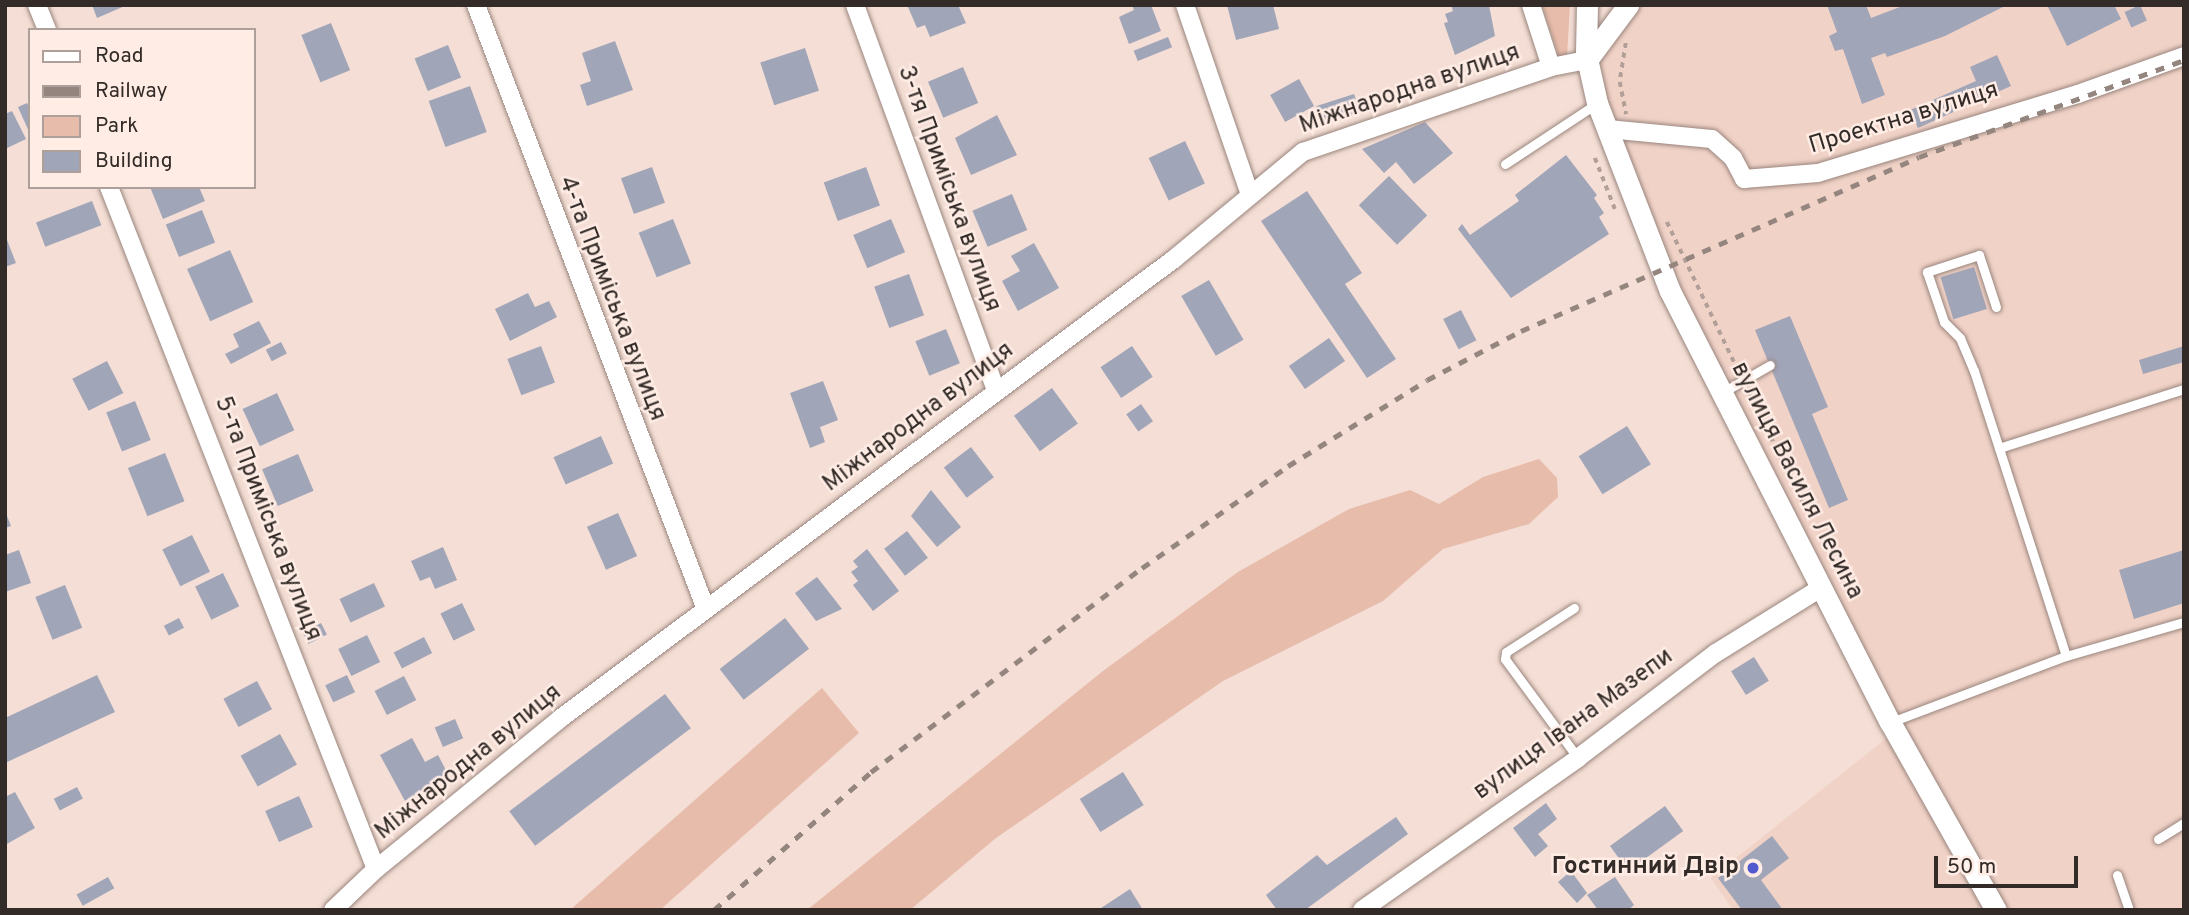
<!DOCTYPE html>
<html>
<head>
<meta charset="utf-8">
<style>
	body { margin:0 }
	#map { position:relative; width:2189px; height:915px; overflow:hidden; background:#f4ded5; font-family:Overpass,sans-serif }
	div>[style] { position:absolute }
	[style*='--x'] { left:calc(var(--x)*1px); top:calc(var(--y)*1px); width:calc(var(--w)*1px); rotate:calc(var(--a)*1deg) }
	.built>* { inset:0; background:#f1d2c7 }
	.green>* { inset:0; background:#e8bcab }
	.building>* { inset:0; background:#a1a5b8; transform-origin:0 0 }
	.path>* { height:3.5px; margin-top:-1.75px; transform-origin:0; background:repeating-linear-gradient(90deg,#b19f98 0 5px,transparent 0 10px) }
	.roads { filter:drop-shadow(0 0 2px #99857d) drop-shadow(0 0 2px #99857d) }
	.service>* { height:9px; margin:-4.5px; padding:0 4.5px; transform-origin:4.5px; border-radius:4.5px; background:#fff }
	.minor>* { height:18px; margin:-9px; padding:0 9px; transform-origin:9px; border-radius:9px; background:#fff }
	.tertiary>* { height:21px; margin:-10.5px; padding:0 10.5px; transform-origin:10.5px; border-radius:10.5px; background:#fff }
	.rail>* { height:5px; margin-top:-2.5px; transform-origin:0; background:repeating-linear-gradient(90deg,#94857e 0 9px,transparent 0 18px) }
	.dots>* { width:19px; height:19px; translate:-50% -50%; box-sizing:border-box; border:4px solid #feece5; border-radius:50% }
	span { translate:-50% -50%; white-space:nowrap; text-align:center; line-height:1.15; -webkit-text-stroke:5px #feece5; paint-order:stroke }
	.street-label { font-size:24px; color:#332b27 }
	.poi-label { font-size:24px; color:#332b27; font-weight:700 }
	.right { translate:-100% -50%; text-align:right }
	.frame { position:absolute; inset:0; border:7px solid #332b27; pointer-events:none }
	.legend { position:absolute; left:28px; top:28px; width:228px; height:161px; box-sizing:border-box; background:#feece5; border:2px solid #ad9f99; margin:0; padding:9px 12px; list-style:none; font-size:21px; color:#332b27 }
	.legend li { display:flex; align-items:center; gap:14px; height:35px }
	.legend b { width:35px; border:2px solid #ad9f99 }
	.scale { position:absolute; left:1934px; top:856px; width:144px; height:32px; box-sizing:border-box; border:4px solid #332b27; border-top:0; padding-left:9px; font-size:21px; line-height:24px; white-space:nowrap; color:#332b27; -webkit-text-stroke:5px #feece5; paint-order:stroke }
</style>
</head>
<body>
<div id="map">
	<div class="built">
		<i style="clip-path:polygon(1630px 5px,2184px 5px,2184px 910px,1733px 910px,1711px 878px,1898px 729px,1672px 271px,1588px 60px)"></i>
	</div>
	<div class="green">
		<i style="clip-path:polygon(1542px 5px,1570px 5px,1567px 57px,1559px 58px)"></i>
		<i style="clip-path:polygon(1539px 459px,1557px 478px,1558px 497px,1529px 524px,1443px 549px,1383px 601px,1223px 681px,996px 838px,910px 910px,807px 910px,1103px 671px,1238px 572px,1349px 509px,1410px 490px,1439px 504px,1483px 477px)"></i>
		<i style="clip-path:polygon(822px 688px,859px 733px,660px 910px,570px 910px)"></i>
	</div>
	<div class="building">
		<i style="clip-path:polygon(92px 5px,127px 5px,97px 18px)"></i>
		<i style="clip-path:polygon(914px 5px,958px 5px,966px 23px,930px 37px,925px 25px,917px 28px,908px 7px)"></i>
		<i style="clip-path:polygon(1132px 5px,1151px 5px,1161px 31px,1129px 44px,1119px 17px,1134px 10px)"></i>
		<i style="clip-path:polygon(1227px 5px,1273px 5px,1279px 29px,1236px 40px)"></i>
		<i style="clip-path:polygon(1451px 5px,1489px 5px,1495px 36px,1455px 55px,1444px 23px,1448px 22px,1445px 14px,1453px 11px)"></i>
		<i style="clip-path:polygon(1827px 5px,1866px 5px,1871px 18px,1905px 5px,2007px 5px,1945px 36px,1887px 57px,1885px 53px,1871px 58px,1885px 95px,1862px 104px,1843px 49px,1835px 51px,1829px 36px,1837px 32px)"></i>
		<i style="clip-path:polygon(2047px 5px,2114px 5px,2121px 19px,2067px 46px)"></i>
		<i style="left:2140px;top:5px;width:17px;height:17px;rotate:66deg"></i>
		<i style="left:331px;top:23px;width:51px;height:32px;rotate:68deg"></i>
		<i style="left:1168px;top:37px;width:11px;height:37px;rotate:68deg"></i>
		<i style="clip-path:polygon(615px 41px,633px 90px,587px 106px,580px 85px,591px 81px,582px 53px)"></i>
		<i style="left:448px;top:45px;width:35px;height:36px;rotate:68deg"></i>
		<i style="left:805px;top:48px;width:45px;height:47px;rotate:72deg"></i>
		<i style="clip-path:polygon(1997px 55px,2011px 86px,1918px 128px,1910px 110px,1976px 81px,1970px 67px)"></i>
		<i style="left:963px;top:67px;width:39px;height:38px;rotate:67deg"></i>
		<i style="left:1299px;top:79px;width:31px;height:33px;rotate:61deg"></i>
		<i style="left:470px;top:86px;width:49px;height:44px;rotate:70deg"></i>
		<i style="left:1354px;top:94px;width:19px;height:40px;rotate:72deg"></i>
		<i style="clip-path:polygon(27px 103px,30px 110px,30px 134px,18px 107px)"></i>
		<i style="clip-path:polygon(12px 111px,26px 139px,5px 149px,5px 114px)"></i>
		<i style="clip-path:polygon(997px 115px,1017px 155px,971px 175px,955px 138px)"></i>
		<i style="clip-path:polygon(1425px 122px,1453px 153px,1414px 184px,1396px 162px,1384px 173px,1362px 149px)"></i>
		<i style="left:1185px;top:141px;width:47px;height:40px;rotate:65deg"></i>
		<i style="clip-path:polygon(1566px 155px,1597px 195px,1594px 198px,1604px 213px,1599px 217px,1609px 234px,1511px 298px,1458px 229px,1462px 224px,1470px 235px,1519px 201px,1515px 195px)"></i>
		<i style="left:652px;top:167px;width:38px;height:33px;rotate:70deg"></i>
		<i style="left:866px;top:167px;width:41px;height:45px;rotate:70deg"></i>
		<i style="left:1389px;top:176px;width:55px;height:42px;rotate:46deg"></i>
		<i style="clip-path:polygon(150px 187px,199px 187px,205px 201px,163px 219px)"></i>
		<i style="clip-path:polygon(1307px 191px,1362px 273px,1345px 284px,1396px 359px,1367px 378px,1261px 221px)"></i>
		<i style="left:1012px;top:194px;width:39px;height:43px;rotate:67deg"></i>
		<i style="left:92px;top:201px;width:26px;height:60px;rotate:69deg"></i>
		<i style="left:202px;top:210px;width:35px;height:39px;rotate:68deg"></i>
		<i style="left:673px;top:219px;width:48px;height:37px;rotate:68deg"></i>
		<i style="left:891px;top:219px;width:36px;height:41px;rotate:67deg"></i>
		<i style="clip-path:polygon(5px 235px,16px 263px,5px 267px)"></i>
		<i style="clip-path:polygon(1034px 243px,1059px 288px,1018px 311px,1002px 281px,1020px 271px,1011px 256px)"></i>
		<i style="left:230px;top:250px;width:57px;height:47px;rotate:66deg"></i>
		<i style="left:1974px;top:267px;width:44px;height:35px;rotate:73deg"></i>
		<i style="left:909px;top:274px;width:44px;height:37px;rotate:70deg"></i>
		<i style="left:1209px;top:280px;width:69px;height:32px;rotate:60deg"></i>
		<i style="clip-path:polygon(528px 293px,535px 307px,549px 301px,557px 317px,510px 341px,495px 309px)"></i>
		<i style="left:1461px;top:310px;width:34px;height:20px;rotate:63deg"></i>
		<i style="clip-path:polygon(1790px 316px,1828px 407px,1812px 414px,1848px 500px,1829px 508px,1755px 330px)"></i>
		<i style="clip-path:polygon(259px 321px,271px 343px,231px 364px,225px 354px,239px 347px,233px 334px)"></i>
		<i style="left:946px;top:329px;width:37px;height:33px;rotate:68deg"></i>
		<i style="left:1329px;top:338px;width:28px;height:49px;rotate:55deg"></i>
		<i style="left:281px;top:342px;width:13px;height:17px;rotate:63deg"></i>
		<i style="left:541px;top:346px;width:39px;height:36px;rotate:69deg"></i>
		<i style="left:1132px;top:346px;width:37px;height:38px;rotate:56deg"></i>
		<i style="clip-path:polygon(2184px 346px,2184px 362px,2143px 374px,2139px 360px)"></i>
		<i style="left:107px;top:361px;width:36px;height:39px;rotate:63deg"></i>
		<i style="clip-path:polygon(823px 381px,838px 420px,820px 427px,825px 442px,810px 448px,790px 393px)"></i>
		<i style="left:1052px;top:388px;width:44px;height:47px;rotate:54deg"></i>
		<i style="left:277px;top:393px;width:41px;height:38px;rotate:65deg"></i>
		<i style="left:135px;top:401px;width:42px;height:31px;rotate:68deg"></i>
		<i style="left:1141px;top:404px;width:21px;height:18px;rotate:55deg"></i>
		<i style="left:1627px;top:426px;width:45px;height:57px;rotate:58deg"></i>
		<i style="left:601px;top:436px;width:30px;height:52px;rotate:66deg"></i>
		<i style="left:971px;top:447px;width:38px;height:34px;rotate:53deg"></i>
		<i style="left:165px;top:453px;width:52px;height:40px;rotate:68deg"></i>
		<i style="left:298px;top:454px;width:40px;height:39px;rotate:67deg"></i>
		<i style="clip-path:polygon(931px 490px,961px 527px,937px 547px,911px 516px)"></i>
		<i style="clip-path:polygon(5px 511px,11px 526px,5px 528px)"></i>
		<i style="left:618px;top:513px;width:47px;height:34px;rotate:66deg"></i>
		<i style="left:907px;top:531px;width:34px;height:29px;rotate:52deg"></i>
		<i style="left:192px;top:535px;width:41px;height:33px;rotate:64deg"></i>
		<i style="clip-path:polygon(443px 547px,457px 580px,435px 589px,430px 577px,420px 581px,411px 561px)"></i>
		<i style="clip-path:polygon(867px 549px,899px 591px,873px 611px,853px 585px,858px 581px,851px 572px,858px 567px,853px 561px)"></i>
		<i style="clip-path:polygon(19px 550px,31px 583px,5px 592px,5px 555px)"></i>
		<i style="clip-path:polygon(2184px 550px,2184px 603px,2134px 619px,2119px 570px)"></i>
		<i style="left:223px;top:573px;width:37px;height:31px;rotate:64deg"></i>
		<i style="clip-path:polygon(817px 577px,842px 609px,816px 621px,795px 593px)"></i>
		<i style="left:374px;top:583px;width:26px;height:38px;rotate:65deg"></i>
		<i style="left:65px;top:585px;width:46px;height:32px;rotate:68deg"></i>
		<i style="left:462px;top:603px;width:30px;height:24px;rotate:64deg"></i>
		<i style="left:179px;top:618px;width:11px;height:17px;rotate:63deg"></i>
		<i style="left:785px;top:618px;width:39px;height:83px;rotate:52deg"></i>
		<i style="left:321px;top:623px;width:13px;height:21px;rotate:63deg"></i>
		<i style="left:367px;top:635px;width:30px;height:32px;rotate:64deg"></i>
		<i style="left:424px;top:637px;width:18px;height:34px;rotate:63deg"></i>
		<i style="left:1754px;top:657px;width:28px;height:27px;rotate:58deg"></i>
		<i style="clip-path:polygon(97px 675px,115px 712px,5px 763px,5px 718px)"></i>
		<i style="left:347px;top:675px;width:19px;height:24px;rotate:65deg"></i>
		<i style="left:404px;top:676px;width:27px;height:33px;rotate:63deg"></i>
		<i style="left:257px;top:681px;width:32px;height:38px;rotate:62deg"></i>
		<i style="left:665px;top:694px;width:43px;height:195px;rotate:53deg"></i>
		<i style="left:455px;top:719px;width:21px;height:22px;rotate:67deg"></i>
		<i style="left:280px;top:734px;width:35px;height:45px;rotate:61deg"></i>
		<i style="clip-path:polygon(412px 738px,425px 762px,438px 755px,449px 776px,405px 801px,380px 755px)"></i>
		<i style="left:1123px;top:772px;width:39px;height:51px;rotate:58deg"></i>
		<i style="left:77px;top:787px;width:13px;height:26px;rotate:63deg"></i>
		<i style="clip-path:polygon(15px 792px,35px 828px,5px 845px,5px 797px)"></i>
		<i style="left:299px;top:796px;width:34px;height:37px;rotate:66deg"></i>
		<i style="clip-path:polygon(1546px 803px,1557px 819px,1538px 834px,1548px 846px,1535px 857px,1513px 828px)"></i>
		<i style="left:1665px;top:806px;width:31px;height:68px;rotate:54deg"></i>
		<i style="clip-path:polygon(1396px 817px,1408px 834px,1305px 910px,1277px 910px,1266px 895px,1317px 855px,1327px 865px)"></i>
		<i style="clip-path:polygon(1772px 836px,1789px 858px,1761px 880px,1783px 910px,1742px 910px,1718px 878px)"></i>
		<i style="clip-path:polygon(1571px 871px,1587px 893px,1577px 903px,1558px 882px)"></i>
		<i style="left:108px;top:877px;width:13px;height:36px;rotate:61deg"></i>
		<i style="clip-path:polygon(1615px 877px,1634px 905px,1628px 910px,1598px 910px,1587px 895px)"></i>
		<i style="clip-path:polygon(1130px 889px,1143px 910px,1098px 910px)"></i>
	</div>
	<div class="path">
		<i style="--x:1626;--y:43;--w:39;--a:99"></i>
		<i style="--x:1620;--y:82;--w:33;--a:79"></i>
		<i style="--x:1595;--y:158;--w:55;--a:68.6"></i>
		<i style="--x:1667;--y:222;--w:164;--a:64.4"></i>
		<i style="--x:1749;--y:392;--w:126;--a:64"></i>
	</div>
	<div class="roads">
		<div class="service">
			<i style="--x:1505;--y:164;--w:109;--a:-33.4"></i>
			<i style="--x:1996;--y:307;--w:55;--a:-108.1"></i>
			<i style="--x:1979;--y:255;--w:55;--a:161.9"></i>
			<i style="--x:1927;--y:272;--w:53;--a:71.2"></i>
			<i style="--x:1944;--y:322;--w:23;--a:45"></i>
			<i style="--x:1960;--y:338;--w:36;--a:67"></i>
			<i style="--x:1974;--y:371;--w:299;--a:72.1"></i>
			<i style="--x:1723;--y:392;--w:54;--a:-29.9"></i>
			<i style="--x:1999;--y:448;--w:194;--a:-17.7"></i>
			<i style="--x:1574;--y:608;--w:81;--a:147.1"></i>
			<i style="--x:1506;--y:652;--w:7;--a:98"></i>
			<i style="--x:1505;--y:659;--w:123;--a:53.6"></i>
			<i style="--x:1891;--y:722;--w:187;--a:-20.7"></i>
			<i style="--x:2066;--y:656;--w:123;--a:-16.1"></i>
			<i style="--x:2158;--y:839;--w:31;--a:-32"></i>
			<i style="--x:2117;--y:875;--w:37;--a:71"></i>
		</div>
		<div class="minor">
			<i style="--x:37;--y:5;--w:27;--a:68"></i>
			<i style="--x:476;--y:5;--w:644;--a:69.17"></i>
			<i style="--x:855;--y:5;--w:410;--a:69.9"></i>
			<i style="--x:1185;--y:5;--w:201;--a:71.1"></i>
			<i style="--x:1531;--y:5;--w:65;--a:72.1"></i>
			<i style="--x:1608;--y:129;--w:104;--a:5.5"></i>
			<i style="--x:1712;--y:139;--w:28;--a:42"></i>
			<i style="--x:1733;--y:158;--w:24;--a:62"></i>
			<i style="--x:1744;--y:179;--w:74;--a:-4.6"></i>
			<i style="--x:1818;--y:173;--w:272;--a:-16.9"></i>
			<i style="--x:2078;--y:94;--w:113;--a:-19.7"></i>
			<i style="--x:109;--y:187;--w:732;--a:68.62"></i>
			<i style="--x:333;--y:910;--w:59;--a:-43.6"></i>
			<i style="--x:376;--y:869;--w:239;--a:-39.2"></i>
			<i style="--x:561;--y:718;--w:766;--a:-36.83"></i>
			<i style="--x:1174;--y:259;--w:168;--a:-39.7"></i>
			<i style="--x:1303;--y:152;--w:262;--a:-18.9"></i>
			<i style="--x:1551;--y:67;--w:37;--a:-11"></i>
			<i style="--x:1362;--y:910;--w:264;--a:-35.1"></i>
			<i style="--x:1578;--y:758;--w:173;--a:-37.3"></i>
			<i style="--x:1716;--y:653;--w:123;--a:-31.8"></i>
		</div>
		<div class="tertiary">
			<i style="--x:1587;--y:5;--w:49;--a:91.2"></i>
			<i style="--x:1586;--y:54;--w:50;--a:77.3"></i>
			<i style="--x:1597;--y:103;--w:202;--a:68.8"></i>
			<i style="--x:1670;--y:291;--w:484;--a:63"></i>
			<i style="--x:1890;--y:722;--w:216;--a:60.6"></i>
			<i style="--x:1587;--y:60;--w:69;--a:-53.3"></i>
		</div>
	</div>
	<div class="rail">
		<i style="--x:714;--y:910;--w:209;--a:-41.3"></i>
		<i style="--x:871;--y:772;--w:339;--a:-37"></i>
		<i style="--x:1142;--y:568;--w:178;--a:-34.9"></i>
		<i style="--x:1288;--y:466;--w:163;--a:-31.7"></i>
		<i style="--x:1427;--y:380;--w:106;--a:-27.5"></i>
		<i style="--x:1521;--y:331;--w:434;--a:-23.6"></i>
		<i style="--x:1919;--y:157;--w:282;--a:-20.1"></i>
	</div>
	<div class="dots">
		<i style="left:1753px;top:868px;background:#525ad0"></i>
	</div>
	<div class="street-label">
		<span style="left:1410px;top:90px;rotate:-19deg">Міжнародна вулиця</span>
		<span style="left:1904px;top:119px;rotate:-17deg">Проектна вулиця</span>
		<span style="left:948px;top:189px;rotate:70deg">3-тя Приміська вулиця</span>
		<span style="left:611px;top:299px;rotate:69deg">4-та Приміська вулиця</span>
		<span style="left:919px;top:418px;rotate:-37deg">Міжнародна вулиця</span>
		<span style="left:1796px;top:481px;rotate:63deg">вулиця Василя Лесина</span>
		<span style="left:267px;top:519px;rotate:69deg">5-та Приміська вулиця</span>
		<span style="left:1574px;top:725px;rotate:-36deg">вулиця Івана Мазепи</span>
		<span style="left:469px;top:763px;rotate:-39deg">Міжнародна вулиця</span>
	</div>
	<div class="poi-label">
		<span class="right" style="left:1739px;top:868px">Гостинний Двір</span>
	</div>
	<div class="frame"></div>
	<ul class="legend">
	<li><b style="height:9px;background:#fff"></b>Road</li>
	<li><b style="height:9px;background:#94857e"></b>Railway</li>
	<li><b style="height:19px;background:#e8bcab"></b>Park</li>
	<li><b style="height:19px;background:#a1a5b8"></b>Building</li>
	</ul>
	<div class="scale">50 m</div>
</div>
</body>
</html>
